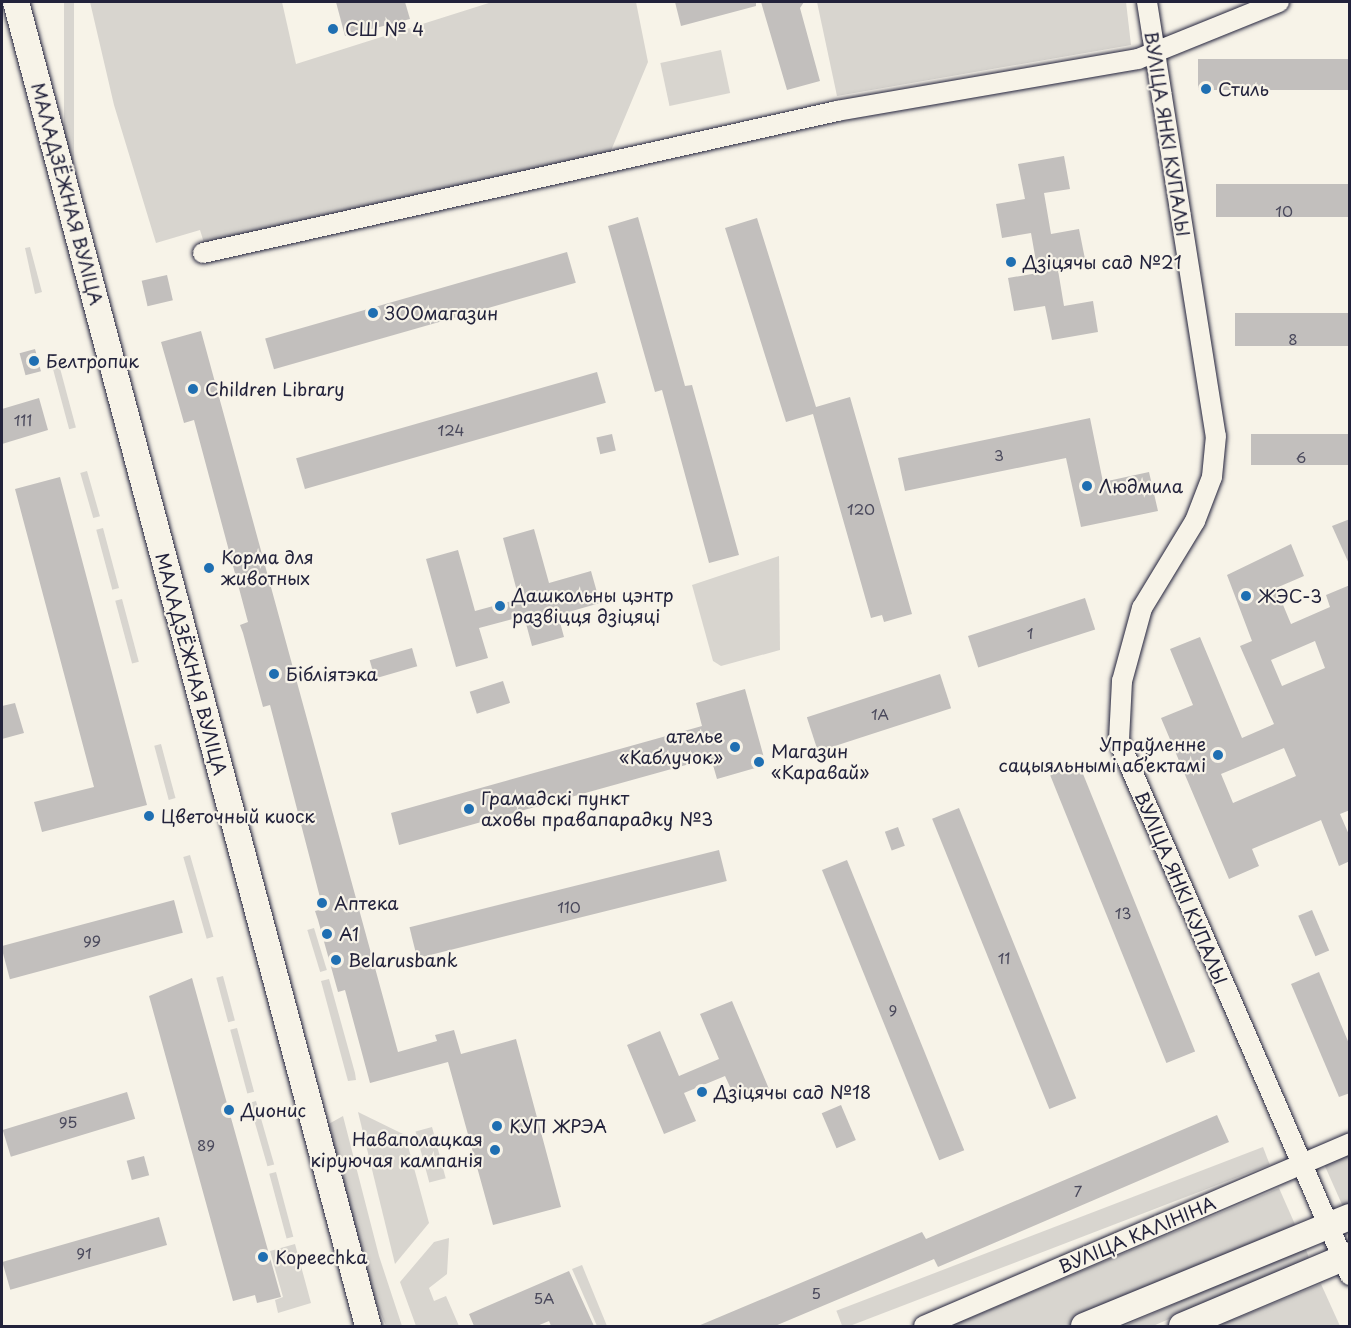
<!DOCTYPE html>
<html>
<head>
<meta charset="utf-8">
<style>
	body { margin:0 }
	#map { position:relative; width:1351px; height:1328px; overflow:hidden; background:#f7f3e8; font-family:"Playpen Sans",sans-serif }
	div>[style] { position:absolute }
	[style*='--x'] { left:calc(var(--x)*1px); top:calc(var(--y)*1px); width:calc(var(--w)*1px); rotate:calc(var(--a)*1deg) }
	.green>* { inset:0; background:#d8d5cf; transform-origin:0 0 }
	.building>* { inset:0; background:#c2bfbd; transform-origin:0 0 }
	.roads { filter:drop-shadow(0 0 2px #22223b) drop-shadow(0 0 2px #22223b) }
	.minor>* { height:20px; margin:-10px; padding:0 10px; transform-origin:10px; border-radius:10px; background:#f7f3e8 }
	.major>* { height:26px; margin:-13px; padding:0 13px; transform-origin:13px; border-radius:13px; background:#f7f3e8 }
	.dots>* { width:16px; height:16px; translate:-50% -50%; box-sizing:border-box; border:3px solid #f7f3e8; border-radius:50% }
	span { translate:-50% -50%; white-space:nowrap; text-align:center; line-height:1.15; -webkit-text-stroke:4.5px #f7f3e8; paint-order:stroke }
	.number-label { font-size:15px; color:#4a495c }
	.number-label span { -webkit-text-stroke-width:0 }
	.poi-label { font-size:18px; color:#22223b }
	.left { translate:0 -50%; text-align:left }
	.right { translate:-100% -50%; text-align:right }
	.street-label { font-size:18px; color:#22223b }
	.frame { position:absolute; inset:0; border:3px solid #22223b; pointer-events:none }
</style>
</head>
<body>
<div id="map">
	<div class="green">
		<i style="left:64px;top:2px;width:10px;height:203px"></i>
		<i style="clip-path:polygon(90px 2px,282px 2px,296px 64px,492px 2px,636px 2px,648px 62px,610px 153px,205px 246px,200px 230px,156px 243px,114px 105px)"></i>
		<i style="clip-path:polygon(817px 2px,1126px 2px,1131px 45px,837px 96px)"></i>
		<i style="left:721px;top:50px;width:44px;height:62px;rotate:78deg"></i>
		<i style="clip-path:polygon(30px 247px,42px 292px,35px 294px,25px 248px)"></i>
		<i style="left:57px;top:357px;width:73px;height:7px;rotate:75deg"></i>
		<i style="left:87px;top:471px;width:47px;height:7px;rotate:74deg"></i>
		<i style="left:103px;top:528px;width:62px;height:7px;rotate:75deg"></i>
		<i style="clip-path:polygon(779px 556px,780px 650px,721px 666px,713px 661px,692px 585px)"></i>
		<i style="left:122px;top:599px;width:65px;height:7px;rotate:75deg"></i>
		<i style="left:161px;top:744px;width:56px;height:7px;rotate:75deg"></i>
		<i style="left:190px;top:855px;width:85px;height:7px;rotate:74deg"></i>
		<i style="left:314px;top:928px;width:44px;height:7px;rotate:73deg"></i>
		<i style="left:223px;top:976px;width:46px;height:7px;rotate:75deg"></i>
		<i style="clip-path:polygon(329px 979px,355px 1073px,356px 1080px,348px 1081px,321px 981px)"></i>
		<i style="left:237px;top:1028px;width:66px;height:7px;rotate:75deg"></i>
		<i style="left:256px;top:1101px;width:66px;height:7px;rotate:74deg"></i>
		<i style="clip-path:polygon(358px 1112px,405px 1135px,429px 1223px,395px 1264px)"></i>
		<i style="clip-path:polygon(343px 1116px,379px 1256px,402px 1326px,386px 1326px,373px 1296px,325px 1126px)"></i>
		<i style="left:432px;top:1127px;width:53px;height:17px;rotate:75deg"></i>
		<i style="left:1263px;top:1147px;width:19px;height:457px;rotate:69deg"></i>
		<i style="clip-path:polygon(1349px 1153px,1349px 1207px,1344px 1209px,1324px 1164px)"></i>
		<i style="left:276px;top:1172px;width:67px;height:7px;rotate:75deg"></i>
		<i style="clip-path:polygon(1279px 1188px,1297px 1229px,1067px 1326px,951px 1326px)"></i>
		<i style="clip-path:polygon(449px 1238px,447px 1274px,429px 1288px,434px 1301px,446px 1296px,459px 1326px,416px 1326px,400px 1282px,434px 1242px)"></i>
		<i style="clip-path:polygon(295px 1244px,311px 1303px,278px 1313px,275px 1300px,283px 1297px,270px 1251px)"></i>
		<i style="clip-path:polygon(1305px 1247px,1309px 1258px,1153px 1326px,1124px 1326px)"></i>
		<i style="clip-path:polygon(582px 1265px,607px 1326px,597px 1326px,572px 1269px)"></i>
		<i style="clip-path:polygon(1321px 1284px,1340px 1326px,1218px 1326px)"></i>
	</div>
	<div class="building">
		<i style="clip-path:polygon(336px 2px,405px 2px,410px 19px,345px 36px)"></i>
		<i style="clip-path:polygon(675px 2px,756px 2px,756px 6px,681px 26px)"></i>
		<i style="clip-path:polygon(761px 2px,804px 2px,800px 8px,820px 81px,787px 90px)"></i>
		<i style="left:1350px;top:59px;width:31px;height:152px;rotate:90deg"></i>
		<i style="clip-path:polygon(1064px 156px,1070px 189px,1044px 193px,1051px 234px,1079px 229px,1085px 259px,1057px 264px,1064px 306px,1093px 301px,1098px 332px,1052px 340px,1045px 306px,1014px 311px,1008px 278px,1038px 273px,1031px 233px,1002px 238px,996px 204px,1025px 199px,1018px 164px)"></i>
		<i style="left:1350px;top:184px;width:33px;height:134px;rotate:90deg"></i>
		<i style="clip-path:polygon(638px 217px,685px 386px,692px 385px,739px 555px,709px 563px,662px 390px,655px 392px,608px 226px)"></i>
		<i style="clip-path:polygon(757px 218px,816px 407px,850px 397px,912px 614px,884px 622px,882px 615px,871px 618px,813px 414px,786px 422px,725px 228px)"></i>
		<i style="left:567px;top:252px;width:32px;height:314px;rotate:74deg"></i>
		<i style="left:167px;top:275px;width:26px;height:26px;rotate:77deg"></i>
		<i style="left:1350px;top:313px;width:33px;height:115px;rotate:90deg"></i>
		<i style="clip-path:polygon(201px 331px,398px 1052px,437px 1041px,435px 1035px,454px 1030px,461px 1054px,516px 1039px,561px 1207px,493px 1225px,448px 1062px,370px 1083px,345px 990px,338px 992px,318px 920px,315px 911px,323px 909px,270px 705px,263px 707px,243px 633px,240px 625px,248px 622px,194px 420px,184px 423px,161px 342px)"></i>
		<i style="left:35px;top:349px;width:23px;height:16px;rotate:75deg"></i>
		<i style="left:597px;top:372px;width:32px;height:313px;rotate:74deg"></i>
		<i style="clip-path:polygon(39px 398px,48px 430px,2px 444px,2px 409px)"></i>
		<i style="clip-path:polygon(1090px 418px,1103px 482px,1149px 472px,1158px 511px,1081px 527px,1066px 458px,905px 491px,898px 458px)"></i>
		<i style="left:612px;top:434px;width:17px;height:16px;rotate:77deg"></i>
		<i style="left:1350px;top:434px;width:31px;height:99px;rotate:90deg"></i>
		<i style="clip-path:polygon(60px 477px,147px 805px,42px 832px,34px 802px,94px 787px,15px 489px)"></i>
		<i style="clip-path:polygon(1350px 519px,1350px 566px,1332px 526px)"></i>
		<i style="clip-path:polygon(534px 529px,549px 583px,591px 571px,600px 603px,558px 615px,564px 637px,532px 646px,524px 616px,479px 628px,488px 658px,456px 667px,426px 559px,458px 550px,475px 611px,519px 599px,503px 538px)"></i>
		<i style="clip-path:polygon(evenodd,1291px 544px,1304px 576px,1276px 588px,1291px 624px,1330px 607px,1326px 595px,1350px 585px,1350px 810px,1340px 814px,1350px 837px,1350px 861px,1339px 866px,1321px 820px,1252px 849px,1259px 866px,1229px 879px,1161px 718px,1193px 705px,1170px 649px,1200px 637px,1242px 738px,1274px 724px,1240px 646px,1252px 641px,1227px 575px,1291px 544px,1315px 641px,1325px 668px,1282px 686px,1271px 660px,1315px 641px,1291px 544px,1284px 748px,1296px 776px,1233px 803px,1221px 774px,1284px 748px)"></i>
		<i style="left:1085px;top:598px;width:33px;height:123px;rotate:72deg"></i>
		<i style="left:412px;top:648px;width:19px;height:44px;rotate:74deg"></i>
		<i style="left:940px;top:674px;width:36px;height:140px;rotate:72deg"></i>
		<i style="left:503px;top:681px;width:23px;height:35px;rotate:72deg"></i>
		<i style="clip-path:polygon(745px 689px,766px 765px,717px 779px,711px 758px,399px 845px,391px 813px,702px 726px,696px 703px)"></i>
		<i style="clip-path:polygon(15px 703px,24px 733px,2px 739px,2px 706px)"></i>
		<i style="left:1079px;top:764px;width:310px;height:31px;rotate:68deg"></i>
		<i style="left:959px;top:808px;width:313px;height:29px;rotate:68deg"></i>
		<i style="left:898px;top:827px;width:20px;height:14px;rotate:70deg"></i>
		<i style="left:719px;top:850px;width:32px;height:319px;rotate:76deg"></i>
		<i style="left:847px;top:860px;width:313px;height:27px;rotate:68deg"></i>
		<i style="left:174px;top:900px;width:34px;height:179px;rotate:75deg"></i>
		<i style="left:1312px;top:910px;width:44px;height:15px;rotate:67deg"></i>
		<i style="clip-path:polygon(1319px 972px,1350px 1046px,1350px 1093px,1339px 1097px,1291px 984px)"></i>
		<i style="clip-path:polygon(192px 978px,281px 1297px,257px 1303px,255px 1295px,233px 1301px,149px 996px)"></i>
		<i style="clip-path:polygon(732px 1001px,769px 1089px,737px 1102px,725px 1076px,684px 1093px,696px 1121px,664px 1134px,627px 1045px,660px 1031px,679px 1076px,719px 1059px,700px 1014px)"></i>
		<i style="left:127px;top:1092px;width:28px;height:130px;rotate:73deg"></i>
		<i style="left:841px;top:1105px;width:38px;height:21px;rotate:67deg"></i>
		<i style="clip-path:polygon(1217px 1115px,1229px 1142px,938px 1267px,934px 1259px,775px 1326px,698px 1326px,922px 1232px,926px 1239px)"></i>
		<i style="left:144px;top:1156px;width:20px;height:18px;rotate:75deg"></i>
		<i style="left:159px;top:1217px;width:29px;height:163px;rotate:74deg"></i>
		<i style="clip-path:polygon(569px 1271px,594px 1326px,551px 1326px,549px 1321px,537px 1326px,474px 1326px,469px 1314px)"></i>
	</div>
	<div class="roads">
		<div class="minor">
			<i style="--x:1147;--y:2;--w:439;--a:81"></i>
			<i style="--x:1216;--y:436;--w:41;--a:95.6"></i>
			<i style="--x:1212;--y:477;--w:47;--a:111.1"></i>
			<i style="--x:1195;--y:521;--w:102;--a:121.3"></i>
			<i style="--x:1142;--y:608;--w:76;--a:105.3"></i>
			<i style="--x:1122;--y:681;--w:60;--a:92.9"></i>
			<i style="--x:1119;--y:741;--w:582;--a:66.61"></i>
			<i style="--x:203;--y:253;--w:650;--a:-12.62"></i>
			<i style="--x:837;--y:111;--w:305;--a:-9.8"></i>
			<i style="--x:1138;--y:59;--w:152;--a:-22"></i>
			<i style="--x:924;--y:1326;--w:464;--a:-23.2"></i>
		</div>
		<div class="major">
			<i style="--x:16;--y:2;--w:1370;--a:75.11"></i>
			<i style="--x:1084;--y:1326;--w:287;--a:-22.3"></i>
			<i style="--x:1182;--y:1326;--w:182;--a:-22.9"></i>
		</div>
	</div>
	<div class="dots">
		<i style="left:333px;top:29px;background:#1f6fb2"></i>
		<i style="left:1206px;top:89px;background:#1f6fb2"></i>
		<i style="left:1011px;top:262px;background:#1f6fb2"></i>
		<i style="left:373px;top:313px;background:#1f6fb2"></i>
		<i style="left:34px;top:361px;background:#1f6fb2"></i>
		<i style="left:193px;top:389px;background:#1f6fb2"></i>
		<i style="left:1087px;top:486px;background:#1f6fb2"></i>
		<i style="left:209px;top:568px;background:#1f6fb2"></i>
		<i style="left:1246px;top:596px;background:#1f6fb2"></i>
		<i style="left:500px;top:606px;background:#1f6fb2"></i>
		<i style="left:274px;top:674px;background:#1f6fb2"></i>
		<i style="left:735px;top:747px;background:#1f6fb2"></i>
		<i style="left:1218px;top:755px;background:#1f6fb2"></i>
		<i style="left:759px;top:762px;background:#1f6fb2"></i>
		<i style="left:469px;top:809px;background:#1f6fb2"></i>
		<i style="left:149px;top:816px;background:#1f6fb2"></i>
		<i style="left:322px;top:903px;background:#1f6fb2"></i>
		<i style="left:327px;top:934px;background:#1f6fb2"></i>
		<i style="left:336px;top:960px;background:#1f6fb2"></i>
		<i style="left:702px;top:1092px;background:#1f6fb2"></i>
		<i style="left:229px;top:1110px;background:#1f6fb2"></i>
		<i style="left:497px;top:1126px;background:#1f6fb2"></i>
		<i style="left:495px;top:1150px;background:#1f6fb2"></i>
		<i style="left:263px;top:1257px;background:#1f6fb2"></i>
	</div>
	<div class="number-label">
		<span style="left:1284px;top:211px">10</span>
		<span style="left:1293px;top:339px">8</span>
		<span style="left:23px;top:420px">111</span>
		<span style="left:451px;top:430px">124</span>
		<span style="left:999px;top:455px">3</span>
		<span style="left:1301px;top:457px">6</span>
		<span style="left:861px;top:509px">120</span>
		<span style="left:1030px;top:633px">1</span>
		<span style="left:880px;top:714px">1А</span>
		<span style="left:569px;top:907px">110</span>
		<span style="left:1123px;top:913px">13</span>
		<span style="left:92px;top:941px">99</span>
		<span style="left:1004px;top:958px">11</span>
		<span style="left:893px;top:1010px">9</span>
		<span style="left:68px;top:1122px">95</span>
		<span style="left:206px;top:1145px">89</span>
		<span style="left:1078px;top:1191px">7</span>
		<span style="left:84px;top:1253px">91</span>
		<span style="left:816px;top:1293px">5</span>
		<span style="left:544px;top:1298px">5А</span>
	</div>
	<div class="poi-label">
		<span class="left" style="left:345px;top:29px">СШ № 4</span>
		<span class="left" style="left:1218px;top:89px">Стиль</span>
		<span class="left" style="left:1023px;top:262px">Дзіцячы сад №21</span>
		<span class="left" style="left:385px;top:313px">ЗООмагазин</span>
		<span class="left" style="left:46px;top:361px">Белтропик</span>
		<span class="left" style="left:205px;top:389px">Children Library</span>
		<span class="left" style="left:1099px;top:486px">Людмила</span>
		<span class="left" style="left:221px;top:568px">Корма для<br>животных</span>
		<span class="left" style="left:512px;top:606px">Дашкольны цэнтр<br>развіцця дзіцяці</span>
		<span class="left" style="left:1258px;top:596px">ЖЭС-3</span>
		<span class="left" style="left:286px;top:674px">Бібліятэка</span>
		<span class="right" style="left:723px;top:747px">ателье<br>«Каблучок»</span>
		<span class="right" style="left:1206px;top:755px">Упраўленне<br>сацыяльнымі абʼектамі</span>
		<span class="left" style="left:771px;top:762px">Магазин<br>«Каравай»</span>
		<span class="left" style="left:481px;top:809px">Грамадскі пункт<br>аховы правапарадку №3</span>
		<span class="left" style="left:161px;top:816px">Цветочный киоск</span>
		<span class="left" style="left:334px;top:903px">Аптека</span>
		<span class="left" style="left:339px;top:934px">A1</span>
		<span class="left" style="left:348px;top:960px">Belarusbank</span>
		<span class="left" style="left:714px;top:1092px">Дзіцячы сад №18</span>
		<span class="left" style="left:241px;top:1110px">Дионис</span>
		<span class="left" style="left:509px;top:1126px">КУП ЖРЭА</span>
		<span class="right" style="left:483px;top:1150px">Наваполацкая<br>кіруючая кампанія</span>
		<span class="left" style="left:275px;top:1257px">Kopeechka</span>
	</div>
	<div class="street-label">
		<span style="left:1167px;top:134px;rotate:81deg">ВУЛІЦА ЯНКІ КУПАЛЫ</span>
		<span style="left:67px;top:194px;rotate:75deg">МАЛАДЗЁЖНАЯ ВУЛІЦА</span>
		<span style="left:191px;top:664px;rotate:75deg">МАЛАДЗЁЖНАЯ ВУЛІЦА</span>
		<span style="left:1181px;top:888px;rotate:67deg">ВУЛІЦА ЯНКІ КУПАЛЫ</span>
		<span style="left:1137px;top:1235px;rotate:-23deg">ВУЛІЦА КАЛІНІНА</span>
	</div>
	<div class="frame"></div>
</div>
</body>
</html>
